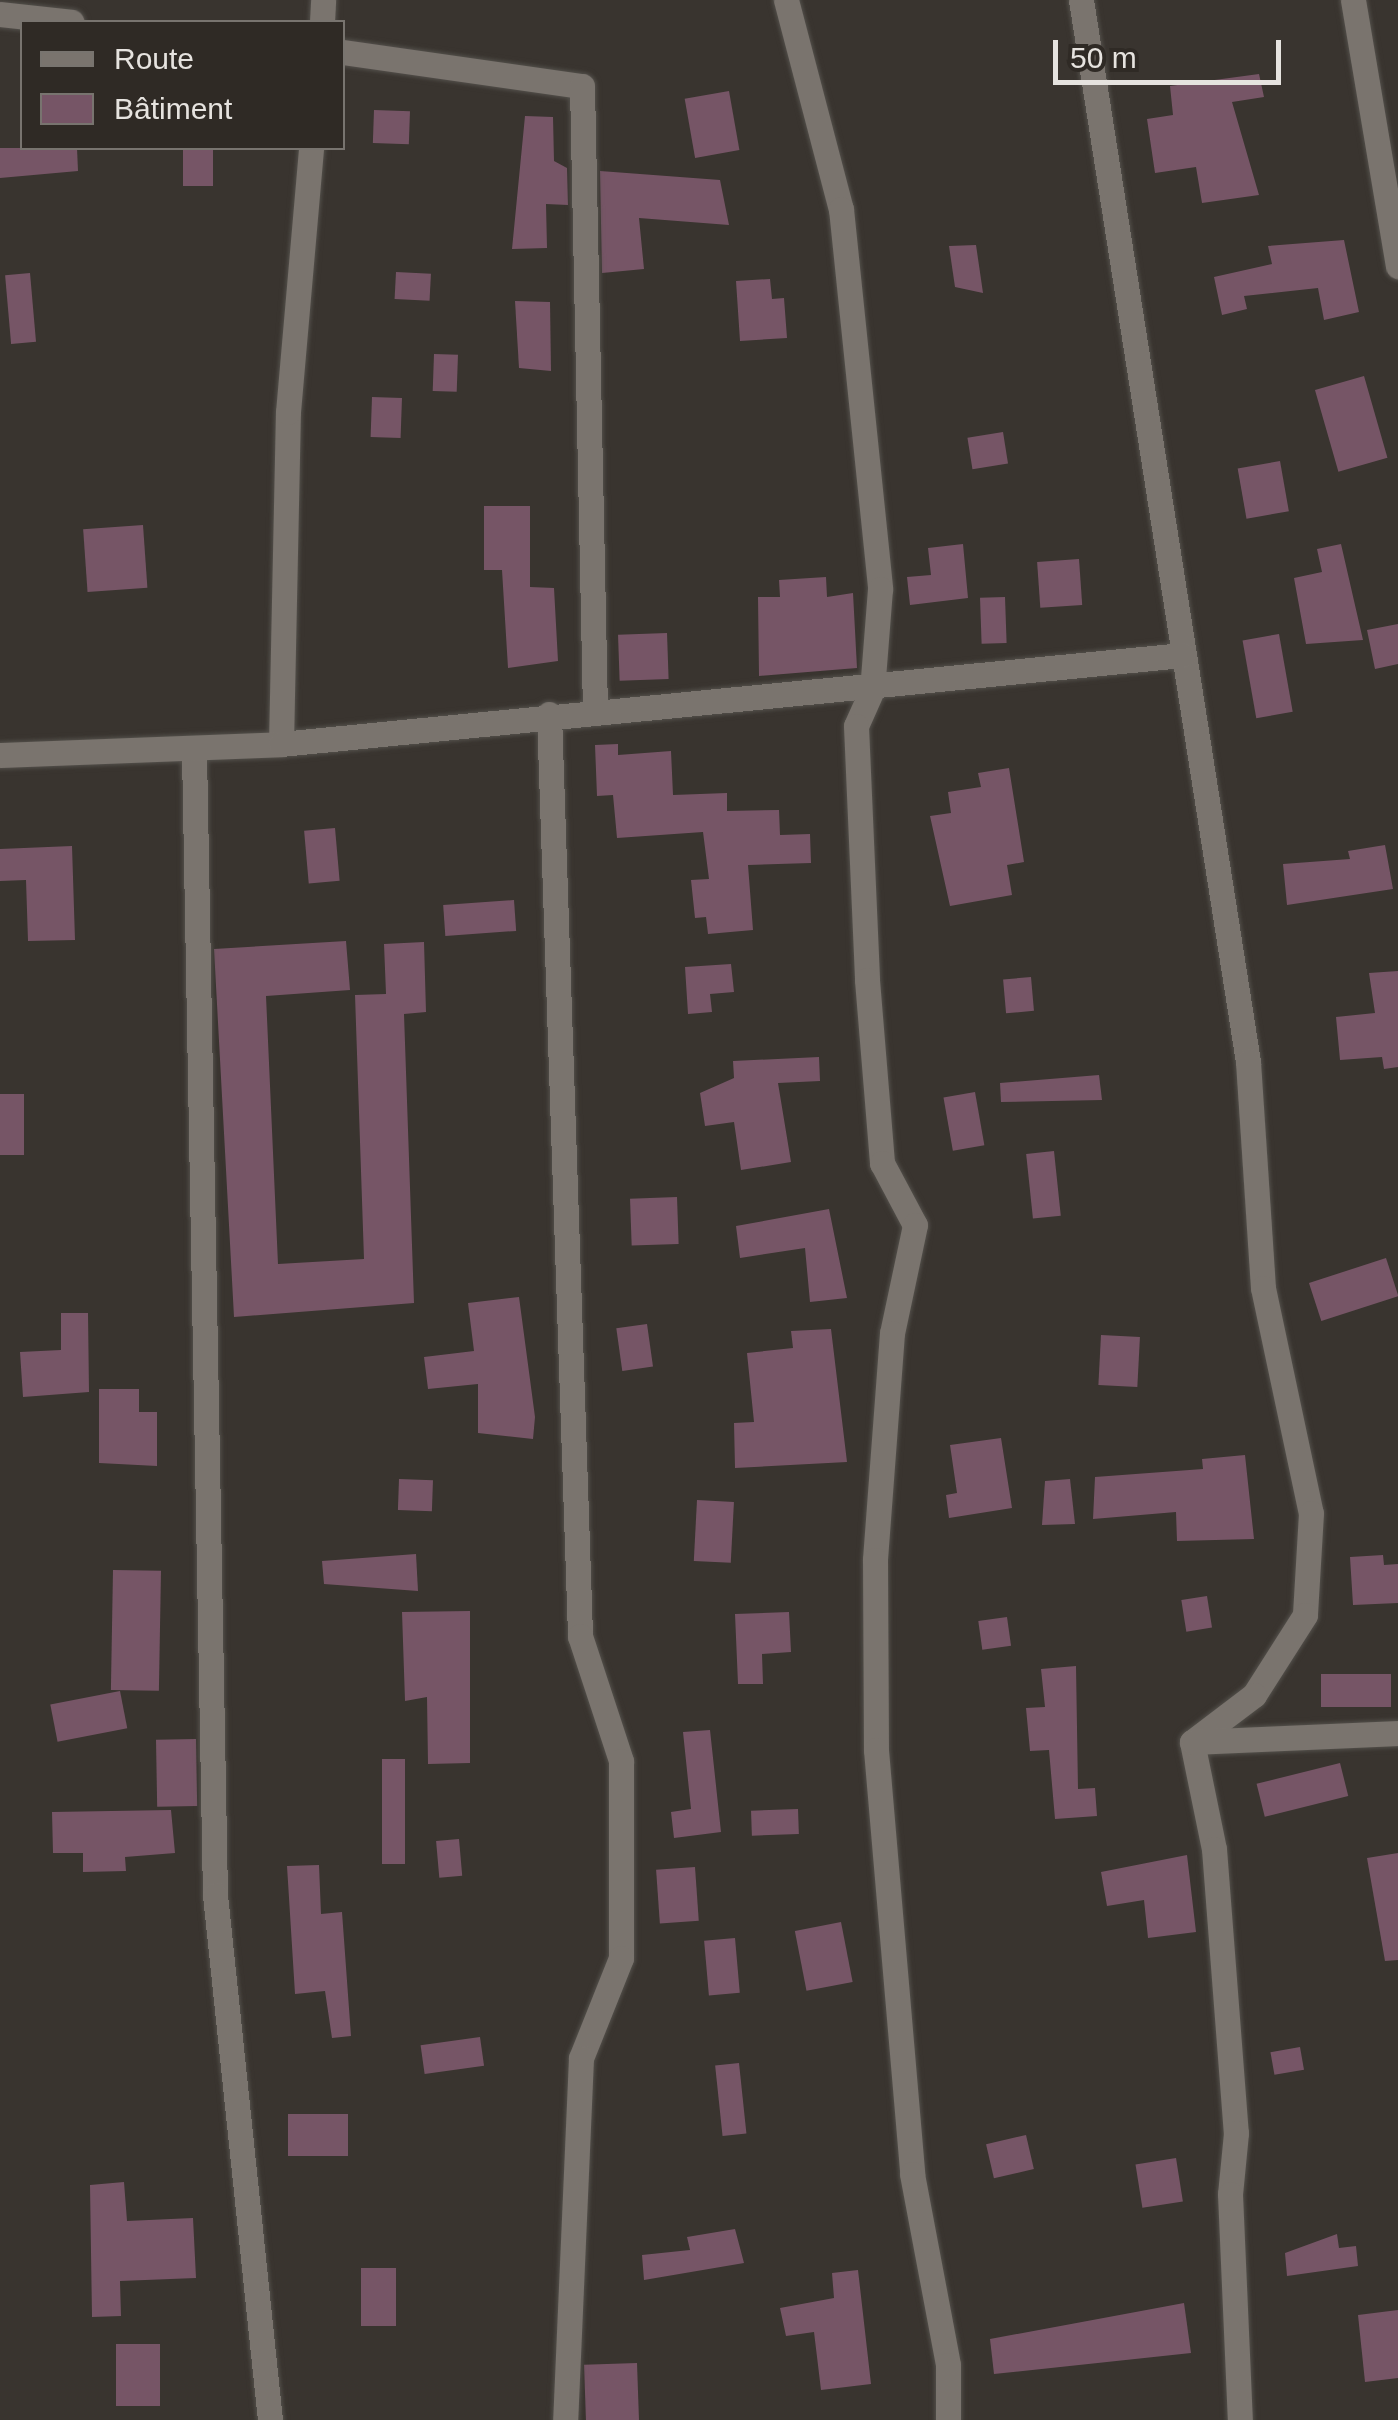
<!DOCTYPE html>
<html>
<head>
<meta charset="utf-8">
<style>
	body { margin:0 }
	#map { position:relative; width:1398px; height:2420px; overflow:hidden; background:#39342f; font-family:Arial,sans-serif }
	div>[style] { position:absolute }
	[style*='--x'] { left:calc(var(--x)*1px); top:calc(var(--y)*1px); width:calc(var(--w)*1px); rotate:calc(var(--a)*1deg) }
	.building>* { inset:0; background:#765566; transform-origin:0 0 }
	.roads { filter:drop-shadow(0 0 2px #53504b) drop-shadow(0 0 2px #53504b) }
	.minor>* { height:25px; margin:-12.5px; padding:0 12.5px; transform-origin:12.5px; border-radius:12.5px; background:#7a746e }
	span { translate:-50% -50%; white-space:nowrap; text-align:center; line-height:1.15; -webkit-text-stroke:8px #2f2a25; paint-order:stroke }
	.legend { position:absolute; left:20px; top:20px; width:325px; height:130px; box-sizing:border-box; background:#2f2a25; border:2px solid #78746f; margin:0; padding:12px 18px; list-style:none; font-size:30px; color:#e6e3df }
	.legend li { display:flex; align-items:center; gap:20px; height:50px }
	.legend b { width:50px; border:2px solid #78746f }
	.scale { position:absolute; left:1053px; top:40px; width:228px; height:45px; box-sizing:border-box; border:5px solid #e6e3df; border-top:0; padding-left:12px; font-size:30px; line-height:35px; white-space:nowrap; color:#e6e3df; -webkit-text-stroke:8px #2f2a25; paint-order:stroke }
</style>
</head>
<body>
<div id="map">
	<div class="building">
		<i style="clip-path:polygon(1259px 74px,1264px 97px,1232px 102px,1259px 195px,1202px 203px,1196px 167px,1155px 173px,1147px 119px,1173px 115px,1170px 86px)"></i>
		<i style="left:729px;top:91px;width:60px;height:45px;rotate:80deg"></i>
		<i style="left:374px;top:110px;width:36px;height:33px;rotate:2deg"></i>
		<i style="clip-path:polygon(525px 116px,553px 117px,554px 161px,567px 168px,568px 205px,546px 204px,547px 248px,512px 249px)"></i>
		<i style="clip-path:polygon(0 148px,77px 148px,78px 171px,0 178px)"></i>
		<i style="left:183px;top:148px;width:30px;height:38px"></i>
		<i style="clip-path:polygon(600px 171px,720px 180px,729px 225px,639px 218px,644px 269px,602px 273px)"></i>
		<i style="clip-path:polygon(1344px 240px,1359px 312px,1324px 320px,1318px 288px,1244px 296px,1247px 309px,1222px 315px,1214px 277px,1272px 264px,1268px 246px)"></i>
		<i style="clip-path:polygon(976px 245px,983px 293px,955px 287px,949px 246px)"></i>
		<i style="left:396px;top:272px;width:35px;height:27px;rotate:3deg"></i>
		<i style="left:30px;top:273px;width:69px;height:25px;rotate:85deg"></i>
		<i style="clip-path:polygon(770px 279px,772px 299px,784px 298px,787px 338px,740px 341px,736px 281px)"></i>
		<i style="clip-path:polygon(515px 301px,550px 302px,551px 371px,519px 368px)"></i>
		<i style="left:434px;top:354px;width:24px;height:37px;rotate:2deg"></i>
		<i style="left:1364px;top:376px;width:85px;height:51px;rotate:74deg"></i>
		<i style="left:372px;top:397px;width:30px;height:40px;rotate:2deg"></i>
		<i style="left:1003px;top:432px;width:32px;height:36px;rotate:81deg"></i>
		<i style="left:1280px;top:461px;width:51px;height:43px;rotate:80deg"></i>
		<i style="clip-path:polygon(484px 506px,530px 506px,530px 587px,554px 588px,558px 661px,508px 668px,502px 570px,484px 570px)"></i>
		<i style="left:143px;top:525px;width:63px;height:60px;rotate:86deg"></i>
		<i style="clip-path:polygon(963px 544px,968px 598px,910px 605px,907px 577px,931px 575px,928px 548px)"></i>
		<i style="clip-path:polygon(1341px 544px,1363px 640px,1306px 644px,1294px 578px,1322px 572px,1317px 549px)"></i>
		<i style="left:1079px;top:559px;width:46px;height:42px;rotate:86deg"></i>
		<i style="clip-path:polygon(826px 577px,827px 597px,853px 593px,857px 668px,759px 676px,758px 597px,780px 597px,779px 580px)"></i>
		<i style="left:1005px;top:597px;width:46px;height:25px;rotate:88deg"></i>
		<i style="clip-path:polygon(1398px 624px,1398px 664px,1375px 669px,1367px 630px)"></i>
		<i style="left:667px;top:633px;width:46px;height:49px;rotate:88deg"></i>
		<i style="left:1279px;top:634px;width:79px;height:37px;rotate:80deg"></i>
		<i style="clip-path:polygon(618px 744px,618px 755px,671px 751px,673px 795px,727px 793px,727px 811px,779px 810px,780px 835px,810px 834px,811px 863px,748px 865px,753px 930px,708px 934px,706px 917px,695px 918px,691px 880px,709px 879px,703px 832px,617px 838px,613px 795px,597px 796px,595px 745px)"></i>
		<i style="clip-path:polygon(1009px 768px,1024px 862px,1007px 865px,1012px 895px,950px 906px,930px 816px,951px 813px,948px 792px,981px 787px,978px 773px)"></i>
		<i style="left:335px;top:828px;width:53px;height:31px;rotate:85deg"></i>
		<i style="clip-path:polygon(1385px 845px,1393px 889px,1287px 905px,1283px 864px,1350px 859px,1348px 851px)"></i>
		<i style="clip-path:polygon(72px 846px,75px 940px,28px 941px,26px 880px,0 881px,0 849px)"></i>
		<i style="left:514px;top:900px;width:31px;height:71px;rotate:86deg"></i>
		<i style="clip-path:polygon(346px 941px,350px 990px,266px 996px,278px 1264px,364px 1259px,355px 995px,386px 994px,384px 944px,424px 942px,426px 1012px,404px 1014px,414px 1303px,234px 1317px,214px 949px)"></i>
		<i style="clip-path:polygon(731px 964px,734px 992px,710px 994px,712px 1012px,688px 1014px,685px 967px)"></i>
		<i style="clip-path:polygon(1398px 971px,1398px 1067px,1384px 1069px,1382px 1057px,1340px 1060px,1336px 1017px,1375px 1013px,1369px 973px)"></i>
		<i style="left:1031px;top:977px;width:34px;height:28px;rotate:85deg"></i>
		<i style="clip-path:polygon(819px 1057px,820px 1081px,778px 1083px,791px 1162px,741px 1170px,734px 1122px,705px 1126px,700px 1093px,734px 1078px,733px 1061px)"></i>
		<i style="clip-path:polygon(1099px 1075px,1102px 1100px,1001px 1102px,1000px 1083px)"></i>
		<i style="left:975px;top:1092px;width:54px;height:32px;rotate:80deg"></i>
		<i style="left:0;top:1094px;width:24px;height:61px"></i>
		<i style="left:1054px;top:1151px;width:65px;height:28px;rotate:84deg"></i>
		<i style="left:677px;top:1197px;width:47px;height:47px;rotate:88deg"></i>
		<i style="clip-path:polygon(829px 1209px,847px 1298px,810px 1302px,805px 1248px,740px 1258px,736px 1226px)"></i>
		<i style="left:1386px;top:1258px;width:40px;height:81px;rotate:72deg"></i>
		<i style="clip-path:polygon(519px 1297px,535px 1417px,533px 1439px,478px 1433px,478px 1384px,428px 1389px,424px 1357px,474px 1351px,468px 1303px)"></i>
		<i style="clip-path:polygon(61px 1313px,88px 1313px,89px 1392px,23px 1397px,20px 1352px,61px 1350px)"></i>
		<i style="left:647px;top:1324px;width:43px;height:31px;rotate:82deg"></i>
		<i style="clip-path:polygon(831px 1329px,847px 1462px,735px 1468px,734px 1423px,754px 1422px,747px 1353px,793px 1348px,791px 1331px)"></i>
		<i style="left:1101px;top:1335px;width:39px;height:50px;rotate:3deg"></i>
		<i style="clip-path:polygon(99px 1389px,139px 1389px,139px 1412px,157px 1412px,157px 1466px,99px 1463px)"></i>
		<i style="clip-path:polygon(1001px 1438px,1012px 1508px,949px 1518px,946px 1495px,957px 1493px,950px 1445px)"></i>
		<i style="clip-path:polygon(1245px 1455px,1254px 1539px,1177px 1541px,1176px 1512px,1093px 1519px,1095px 1477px,1203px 1469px,1202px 1459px)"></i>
		<i style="left:399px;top:1479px;width:34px;height:31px;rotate:2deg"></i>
		<i style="clip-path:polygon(1070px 1479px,1075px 1524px,1042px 1525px,1045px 1481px)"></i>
		<i style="left:697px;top:1500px;width:37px;height:61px;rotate:3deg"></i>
		<i style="clip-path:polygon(416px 1554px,418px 1591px,324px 1584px,322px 1561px)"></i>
		<i style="clip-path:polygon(1383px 1555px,1384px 1565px,1398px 1564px,1398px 1603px,1353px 1605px,1350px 1557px)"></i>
		<i style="left:113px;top:1570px;width:48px;height:120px;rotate:1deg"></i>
		<i style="left:1207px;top:1596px;width:32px;height:26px;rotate:81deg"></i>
		<i style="clip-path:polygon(470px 1611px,470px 1763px,428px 1764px,427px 1697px,405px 1701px,402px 1612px)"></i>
		<i style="clip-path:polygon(789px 1612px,791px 1652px,762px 1654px,763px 1684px,738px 1684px,735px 1614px)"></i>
		<i style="left:1007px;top:1617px;width:29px;height:29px;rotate:82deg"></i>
		<i style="clip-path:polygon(1076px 1666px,1078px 1789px,1095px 1788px,1097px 1816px,1055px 1819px,1049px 1750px,1030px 1751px,1026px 1708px,1045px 1707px,1041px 1669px)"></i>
		<i style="left:1391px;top:1674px;width:33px;height:70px;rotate:90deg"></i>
		<i style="left:120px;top:1691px;width:38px;height:71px;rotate:79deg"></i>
		<i style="clip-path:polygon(710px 1730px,721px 1832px,674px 1838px,671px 1812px,691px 1809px,683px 1732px)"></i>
		<i style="left:196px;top:1739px;width:67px;height:40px;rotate:89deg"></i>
		<i style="left:382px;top:1759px;width:23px;height:105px"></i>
		<i style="left:1340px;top:1763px;width:34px;height:86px;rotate:76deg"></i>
		<i style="left:798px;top:1809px;width:25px;height:47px;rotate:88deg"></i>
		<i style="clip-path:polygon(171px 1810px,175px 1853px,125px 1857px,126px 1871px,83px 1872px,83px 1853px,53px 1853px,52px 1812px)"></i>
		<i style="left:459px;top:1839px;width:37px;height:23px;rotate:85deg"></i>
		<i style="clip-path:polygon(1398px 1853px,1398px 1960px,1385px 1961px,1367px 1858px)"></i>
		<i style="clip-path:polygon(1187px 1855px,1196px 1932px,1148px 1938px,1144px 1900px,1107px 1906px,1101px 1872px)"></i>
		<i style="clip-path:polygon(319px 1865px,321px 1914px,342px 1912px,351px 2036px,332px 2038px,325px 1991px,295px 1994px,287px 1866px)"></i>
		<i style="left:695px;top:1867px;width:54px;height:39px;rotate:86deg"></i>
		<i style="left:841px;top:1922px;width:61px;height:47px;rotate:79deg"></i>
		<i style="left:735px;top:1938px;width:55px;height:31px;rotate:85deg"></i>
		<i style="left:480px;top:2037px;width:29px;height:60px;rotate:82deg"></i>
		<i style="left:1300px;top:2047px;width:23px;height:30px;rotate:80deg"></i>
		<i style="left:739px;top:2063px;width:71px;height:24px;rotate:84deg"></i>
		<i style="left:288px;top:2114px;width:60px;height:42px"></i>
		<i style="left:1026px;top:2135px;width:35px;height:41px;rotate:77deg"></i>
		<i style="left:1176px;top:2158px;width:44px;height:41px;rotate:81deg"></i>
		<i style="clip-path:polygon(124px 2182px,127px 2221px,193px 2218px,196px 2278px,120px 2281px,121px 2316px,92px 2317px,90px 2185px)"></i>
		<i style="clip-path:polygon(735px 2229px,744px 2263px,644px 2280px,642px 2255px,690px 2250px,687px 2237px)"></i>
		<i style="clip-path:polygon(1337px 2234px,1339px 2248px,1356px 2246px,1358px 2266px,1287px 2276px,1285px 2253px)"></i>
		<i style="left:396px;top:2268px;width:58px;height:35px;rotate:90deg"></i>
		<i style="clip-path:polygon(858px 2270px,871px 2384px,821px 2390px,814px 2332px,786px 2336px,780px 2308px,834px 2298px,832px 2273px)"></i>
		<i style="clip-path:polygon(1184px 2303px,1191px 2353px,994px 2374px,990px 2339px)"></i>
		<i style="clip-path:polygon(1398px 2310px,1398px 2378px,1365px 2382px,1358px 2315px)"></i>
		<i style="left:116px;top:2344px;width:44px;height:62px"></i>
		<i style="left:637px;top:2363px;width:57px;height:53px;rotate:88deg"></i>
	</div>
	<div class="roads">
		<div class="minor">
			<i style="--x:786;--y:0;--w:216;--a:75.3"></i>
			<i style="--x:841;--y:209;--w:382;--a:84.1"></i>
			<i style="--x:880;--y:589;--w:101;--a:94.5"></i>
			<i style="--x:872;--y:690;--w:39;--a:114"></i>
			<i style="--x:856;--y:726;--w:254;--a:87.5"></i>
			<i style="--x:867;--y:980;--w:184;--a:85.3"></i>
			<i style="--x:882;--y:1163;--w:70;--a:62"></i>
			<i style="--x:915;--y:1225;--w:110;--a:102"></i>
			<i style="--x:892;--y:1333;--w:228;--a:94.3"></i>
			<i style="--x:875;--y:1560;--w:190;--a:89.7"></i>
			<i style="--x:876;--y:1750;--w:426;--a:85.1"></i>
			<i style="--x:912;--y:2174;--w:194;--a:79.3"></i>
			<i style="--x:948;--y:2365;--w:55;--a:90"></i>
			<i style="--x:1081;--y:0;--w:1075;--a:81.06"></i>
			<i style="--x:1248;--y:1062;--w:226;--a:86.2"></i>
			<i style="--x:1263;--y:1288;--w:230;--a:78"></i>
			<i style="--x:1311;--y:1513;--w:102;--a:93.4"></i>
			<i style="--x:1305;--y:1615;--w:95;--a:122.5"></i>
			<i style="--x:1254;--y:1695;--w:78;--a:142.8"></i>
			<i style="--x:1192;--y:1742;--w:109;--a:78.4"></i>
			<i style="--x:1214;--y:1849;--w:285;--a:85.6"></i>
			<i style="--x:1236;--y:2133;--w:61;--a:95.6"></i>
			<i style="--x:1230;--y:2194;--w:226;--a:87.5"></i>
			<i style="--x:1353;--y:0;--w:270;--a:80.4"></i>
			<i style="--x:0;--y:14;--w:72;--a:6.3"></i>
			<i style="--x:322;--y:22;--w:22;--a:-87"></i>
			<i style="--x:342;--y:52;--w:242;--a:8.1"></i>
			<i style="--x:582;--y:86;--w:625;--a:88.81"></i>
			<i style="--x:549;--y:714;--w:923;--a:88.07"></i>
			<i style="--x:580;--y:1636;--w:132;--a:71.8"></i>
			<i style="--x:621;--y:1761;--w:197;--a:90"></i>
			<i style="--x:621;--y:1958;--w:108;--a:111.8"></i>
			<i style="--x:581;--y:2058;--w:362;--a:92.5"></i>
			<i style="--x:281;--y:744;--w:332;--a:-88.8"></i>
			<i style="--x:288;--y:412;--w:265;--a:-85"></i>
			<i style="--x:194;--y:751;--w:1144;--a:88.95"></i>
			<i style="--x:215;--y:1895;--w:528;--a:84.02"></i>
			<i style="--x:0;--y:755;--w:281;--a:-2.2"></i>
			<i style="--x:281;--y:744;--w:906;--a:-5.64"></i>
			<i style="--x:1193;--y:1742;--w:205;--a:-2.5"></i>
		</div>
	</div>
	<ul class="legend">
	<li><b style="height:12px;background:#7a746e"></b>Route</li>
	<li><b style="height:28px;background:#765566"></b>Bâtiment</li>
	</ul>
	<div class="scale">50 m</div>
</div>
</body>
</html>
